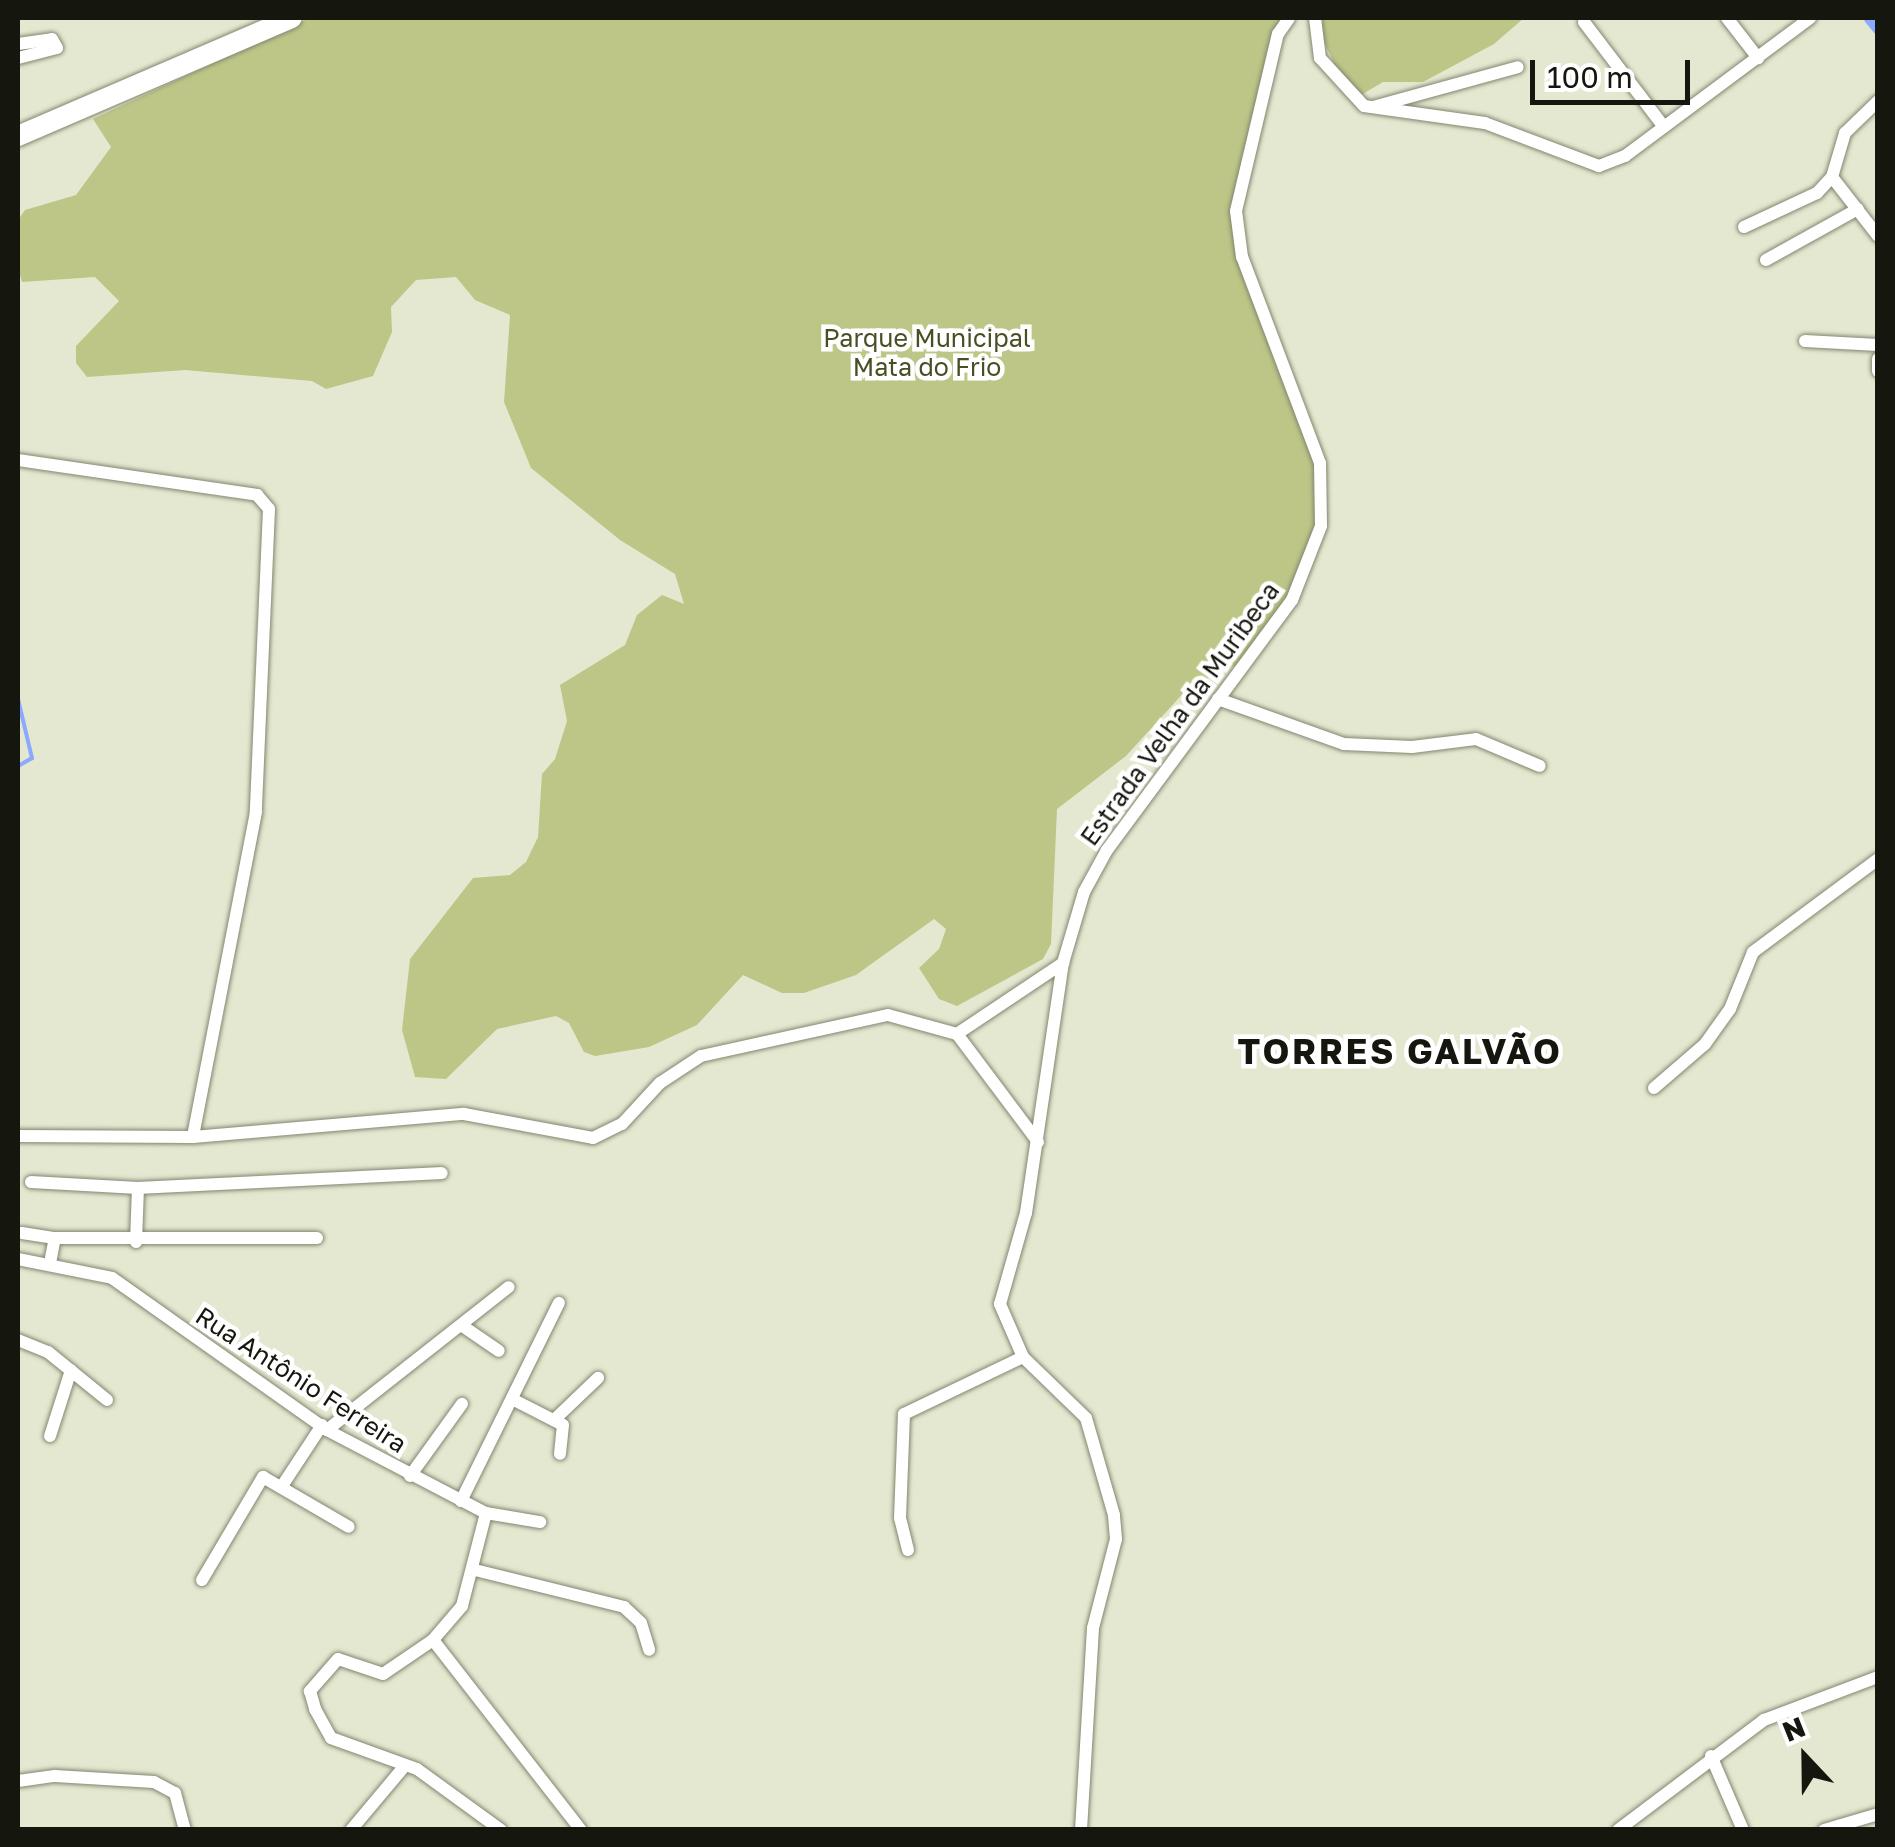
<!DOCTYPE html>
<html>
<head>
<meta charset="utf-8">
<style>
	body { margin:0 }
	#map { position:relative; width:1895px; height:1847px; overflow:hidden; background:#e4e8d0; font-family:"Golos Text",sans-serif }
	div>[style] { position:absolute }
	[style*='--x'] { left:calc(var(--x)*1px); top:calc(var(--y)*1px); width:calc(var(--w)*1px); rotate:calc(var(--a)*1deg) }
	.green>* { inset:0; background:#bdc687 }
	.stream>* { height:4px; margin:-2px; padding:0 2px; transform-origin:2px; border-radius:2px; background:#8ba9fe }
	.canal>* { height:11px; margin:-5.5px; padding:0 5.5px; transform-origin:5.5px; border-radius:5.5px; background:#8ba9fe }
	.roads { filter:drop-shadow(0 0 2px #828670) drop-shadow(0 0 2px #828670) }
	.minor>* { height:12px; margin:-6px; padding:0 6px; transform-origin:6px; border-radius:6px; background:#fff }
	.primary>* { height:20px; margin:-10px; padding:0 10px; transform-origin:10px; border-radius:10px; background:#fff }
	span { translate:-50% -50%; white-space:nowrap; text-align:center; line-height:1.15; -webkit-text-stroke:9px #fff; paint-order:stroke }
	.park-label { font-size:25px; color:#494e23 }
	.street-label { font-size:25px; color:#15160e }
	.district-label { font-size:35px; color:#15160e; font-weight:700; letter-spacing:2.5px }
	.frame { position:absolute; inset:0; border:20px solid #15160e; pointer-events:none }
	.north { position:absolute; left:1755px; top:1707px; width:100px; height:100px; -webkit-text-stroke:8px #fff; paint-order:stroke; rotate:338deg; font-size:28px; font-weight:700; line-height:40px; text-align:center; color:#15160e }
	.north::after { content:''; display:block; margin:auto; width:35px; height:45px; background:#15160e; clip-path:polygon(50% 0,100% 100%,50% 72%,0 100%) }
	.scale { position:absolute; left:1530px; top:60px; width:160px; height:45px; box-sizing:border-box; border:5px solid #15160e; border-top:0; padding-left:12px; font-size:30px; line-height:35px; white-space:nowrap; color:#15160e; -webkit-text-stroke:8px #fff; paint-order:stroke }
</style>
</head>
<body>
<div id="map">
	<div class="green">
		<i style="clip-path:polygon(310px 18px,1287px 18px,1236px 222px,1316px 445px,1321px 521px,1296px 592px,1244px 661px,1188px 688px,1126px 756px,1057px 809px,1051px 944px,1043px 959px,957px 1006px,939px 999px,919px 968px,939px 949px,946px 929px,934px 919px,856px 975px,804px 993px,782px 993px,743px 975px,697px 1025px,649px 1047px,595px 1056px,584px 1052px,569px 1023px,556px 1016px,497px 1029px,446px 1079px,415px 1077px,402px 1030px,410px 959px,473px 878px,510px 875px,526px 862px,538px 837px,542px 774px,555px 759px,567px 721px,560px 685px,625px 645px,637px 615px,662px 595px,684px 604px,675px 574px,620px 540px,531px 468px,504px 402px,510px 315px,475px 300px,456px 277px,416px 280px,391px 307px,392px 332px,373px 376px,326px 389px,312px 381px,185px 370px,87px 377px,76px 363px,76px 346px,119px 301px,95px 277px,22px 282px,18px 268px,18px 220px,25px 210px,76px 195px,111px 147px,93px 119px)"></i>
		<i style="clip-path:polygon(1323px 18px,1524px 18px,1494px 44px,1423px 82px,1383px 82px,1361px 95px,1335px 65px,1321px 36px)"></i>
	</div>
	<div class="stream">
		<i style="--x:18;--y:699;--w:61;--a:76.7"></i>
		<i style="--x:32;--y:758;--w:16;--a:150"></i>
	</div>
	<div class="canal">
		<i style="--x:1869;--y:18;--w:14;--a:51"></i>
	</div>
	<div class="roads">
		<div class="minor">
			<i style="--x:1315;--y:18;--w:40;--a:82.9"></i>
			<i style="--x:1320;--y:58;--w:65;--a:47.5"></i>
			<i style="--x:1364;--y:106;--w:122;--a:8"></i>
			<i style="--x:1485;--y:123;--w:122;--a:20.7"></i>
			<i style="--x:1599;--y:166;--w:28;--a:-21"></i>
			<i style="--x:1625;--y:156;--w:231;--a:-36.7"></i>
			<i style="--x:1727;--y:18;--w:51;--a:52.2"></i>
			<i style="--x:1584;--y:22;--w:132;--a:52.7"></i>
			<i style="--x:18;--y:44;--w:34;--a:-8"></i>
			<i style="--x:52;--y:39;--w:10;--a:61"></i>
			<i style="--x:57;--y:48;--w:40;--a:165.6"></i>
			<i style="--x:1373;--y:107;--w:150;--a:-15.4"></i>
			<i style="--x:1832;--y:177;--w:75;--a:52.1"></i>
			<i style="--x:1744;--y:227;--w:81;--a:-25"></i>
			<i style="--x:1817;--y:193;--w:22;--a:-47"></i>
			<i style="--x:1832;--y:177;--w:46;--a:-73.5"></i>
			<i style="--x:1845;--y:133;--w:46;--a:-44.1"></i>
			<i style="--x:1766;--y:260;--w:105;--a:-29"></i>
			<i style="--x:1805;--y:341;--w:73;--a:3.1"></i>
			<i style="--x:1878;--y:359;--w:12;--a:90"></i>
			<i style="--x:18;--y:460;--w:242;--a:8.3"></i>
			<i style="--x:257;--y:495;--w:18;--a:49"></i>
			<i style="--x:269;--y:509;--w:303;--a:92.5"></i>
			<i style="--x:256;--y:812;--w:331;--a:101"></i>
			<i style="--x:1218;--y:699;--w:134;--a:19.7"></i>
			<i style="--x:1344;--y:744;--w:68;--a:2.5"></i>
			<i style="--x:1412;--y:747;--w:64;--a:-7.1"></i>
			<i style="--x:1476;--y:739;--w:69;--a:22.9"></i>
			<i style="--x:957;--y:1034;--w:128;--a:-33.8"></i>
			<i style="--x:1654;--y:1088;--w:67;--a:-40.8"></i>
			<i style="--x:1705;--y:1044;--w:43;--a:-54.5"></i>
			<i style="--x:1730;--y:1009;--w:61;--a:-68"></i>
			<i style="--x:1753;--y:952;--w:156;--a:-36.6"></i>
			<i style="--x:18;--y:1136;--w:175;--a:0.3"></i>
			<i style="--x:193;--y:1137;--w:272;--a:-4.9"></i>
			<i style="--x:464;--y:1114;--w:131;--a:10.5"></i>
			<i style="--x:593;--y:1138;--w:32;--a:-26"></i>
			<i style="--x:622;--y:1124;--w:56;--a:-47.2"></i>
			<i style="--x:660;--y:1083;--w:49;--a:-33.4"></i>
			<i style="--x:701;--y:1056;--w:191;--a:-12.4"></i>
			<i style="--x:888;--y:1015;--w:72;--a:15.4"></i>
			<i style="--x:957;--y:1034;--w:135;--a:53.1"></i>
			<i style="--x:31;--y:1182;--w:107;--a:3.2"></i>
			<i style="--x:22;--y:1233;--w:33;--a:9"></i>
			<i style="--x:136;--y:1242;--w:54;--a:-87.9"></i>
			<i style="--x:138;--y:1188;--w:304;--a:-2.8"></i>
			<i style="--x:18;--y:1259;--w:96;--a:11.4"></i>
			<i style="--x:112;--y:1278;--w:263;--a:35.3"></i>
			<i style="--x:327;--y:1430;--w:179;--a:27.6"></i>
			<i style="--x:486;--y:1513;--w:96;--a:104.5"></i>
			<i style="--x:462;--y:1606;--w:45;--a:130.5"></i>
			<i style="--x:433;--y:1640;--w:241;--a:52.1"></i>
			<i style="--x:50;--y:1263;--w:25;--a:-79"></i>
			<i style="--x:55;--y:1238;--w:262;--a:0"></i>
			<i style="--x:464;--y:1327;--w:42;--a:34.4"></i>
			<i style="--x:18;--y:1340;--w:32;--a:22"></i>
			<i style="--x:48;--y:1352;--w:76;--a:39.1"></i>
			<i style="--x:512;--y:1399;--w:57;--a:27"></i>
			<i style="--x:563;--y:1425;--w:29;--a:96"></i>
			<i style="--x:554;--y:1420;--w:61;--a:-43.7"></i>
			<i style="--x:327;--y:1430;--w:231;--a:-38.2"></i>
			<i style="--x:50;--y:1436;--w:69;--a:-72.3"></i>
			<i style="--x:410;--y:1476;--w:89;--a:-54.2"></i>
			<i style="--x:282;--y:1486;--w:73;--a:-56.7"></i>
			<i style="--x:461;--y:1501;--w:221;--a:-63.7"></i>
			<i style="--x:486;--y:1513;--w:55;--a:9.5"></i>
			<i style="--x:908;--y:1550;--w:33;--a:-104"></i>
			<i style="--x:900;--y:1518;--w:104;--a:-87.8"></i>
			<i style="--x:904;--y:1414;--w:132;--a:-25.6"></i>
			<i style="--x:475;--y:1570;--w:154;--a:13.9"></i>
			<i style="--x:624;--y:1607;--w:23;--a:43"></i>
			<i style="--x:641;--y:1623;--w:28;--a:73"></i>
			<i style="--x:202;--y:1580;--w:120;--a:-59.4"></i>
			<i style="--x:263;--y:1477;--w:99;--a:30.2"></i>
			<i style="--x:433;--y:1640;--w:60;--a:145.8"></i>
			<i style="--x:383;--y:1674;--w:47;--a:-161.6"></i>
			<i style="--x:338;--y:1659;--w:43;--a:131.2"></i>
			<i style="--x:310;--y:1691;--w:19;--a:74"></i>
			<i style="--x:315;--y:1709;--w:33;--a:61"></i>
			<i style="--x:331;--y:1738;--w:91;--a:19.8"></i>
			<i style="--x:417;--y:1769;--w:104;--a:36"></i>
			<i style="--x:1711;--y:1756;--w:81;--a:66.6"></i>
			<i style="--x:18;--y:1781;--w:37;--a:-8"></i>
			<i style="--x:55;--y:1776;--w:99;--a:3.5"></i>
			<i style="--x:154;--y:1782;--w:24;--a:28"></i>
			<i style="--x:175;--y:1793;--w:38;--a:75"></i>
			<i style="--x:351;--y:1830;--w:81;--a:-50"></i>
			<i style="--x:1081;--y:1830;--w:202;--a:-86.6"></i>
			<i style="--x:1093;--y:1628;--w:92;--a:-75.5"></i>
			<i style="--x:1116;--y:1539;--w:24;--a:-95"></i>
			<i style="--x:1114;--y:1515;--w:101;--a:-106.1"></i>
			<i style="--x:1086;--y:1418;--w:88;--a:-135.9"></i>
			<i style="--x:1023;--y:1357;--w:58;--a:-113.5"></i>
			<i style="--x:1000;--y:1304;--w:95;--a:-74.1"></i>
			<i style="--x:1026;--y:1213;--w:253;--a:-81.6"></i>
			<i style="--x:1063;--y:963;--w:74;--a:-73.5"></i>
			<i style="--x:1084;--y:892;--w:48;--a:-61.3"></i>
			<i style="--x:1107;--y:850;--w:311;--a:-53.5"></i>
			<i style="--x:1292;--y:600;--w:79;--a:-68.6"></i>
			<i style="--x:1321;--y:526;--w:63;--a:-90.9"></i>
			<i style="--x:1320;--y:463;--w:220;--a:-110.7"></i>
			<i style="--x:1242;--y:257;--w:46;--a:-97.4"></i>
			<i style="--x:1236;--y:211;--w:182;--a:-76.7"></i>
			<i style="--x:1278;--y:34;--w:19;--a:-55"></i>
			<i style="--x:1618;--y:1830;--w:183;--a:-37"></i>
			<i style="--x:1764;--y:1720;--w:122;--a:-20.7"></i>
			<i style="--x:1824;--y:1830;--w:56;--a:-16.5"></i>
		</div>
		<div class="primary">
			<i style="--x:18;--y:136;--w:298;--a:-23.3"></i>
		</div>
	</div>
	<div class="park-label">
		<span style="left:927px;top:353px">Parque Municipal<br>Mata do Frio</span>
	</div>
	<div class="street-label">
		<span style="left:1180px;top:714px;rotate:-54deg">Estrada Velha da Muribeca</span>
		<span style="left:301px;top:1380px;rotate:33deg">Rua Antônio Ferreira</span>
	</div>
	<div class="district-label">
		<span style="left:1400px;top:1051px">TORRES GALVÃO</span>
	</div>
	<div class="frame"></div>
	<div class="north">N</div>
	<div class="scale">100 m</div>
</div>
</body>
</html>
